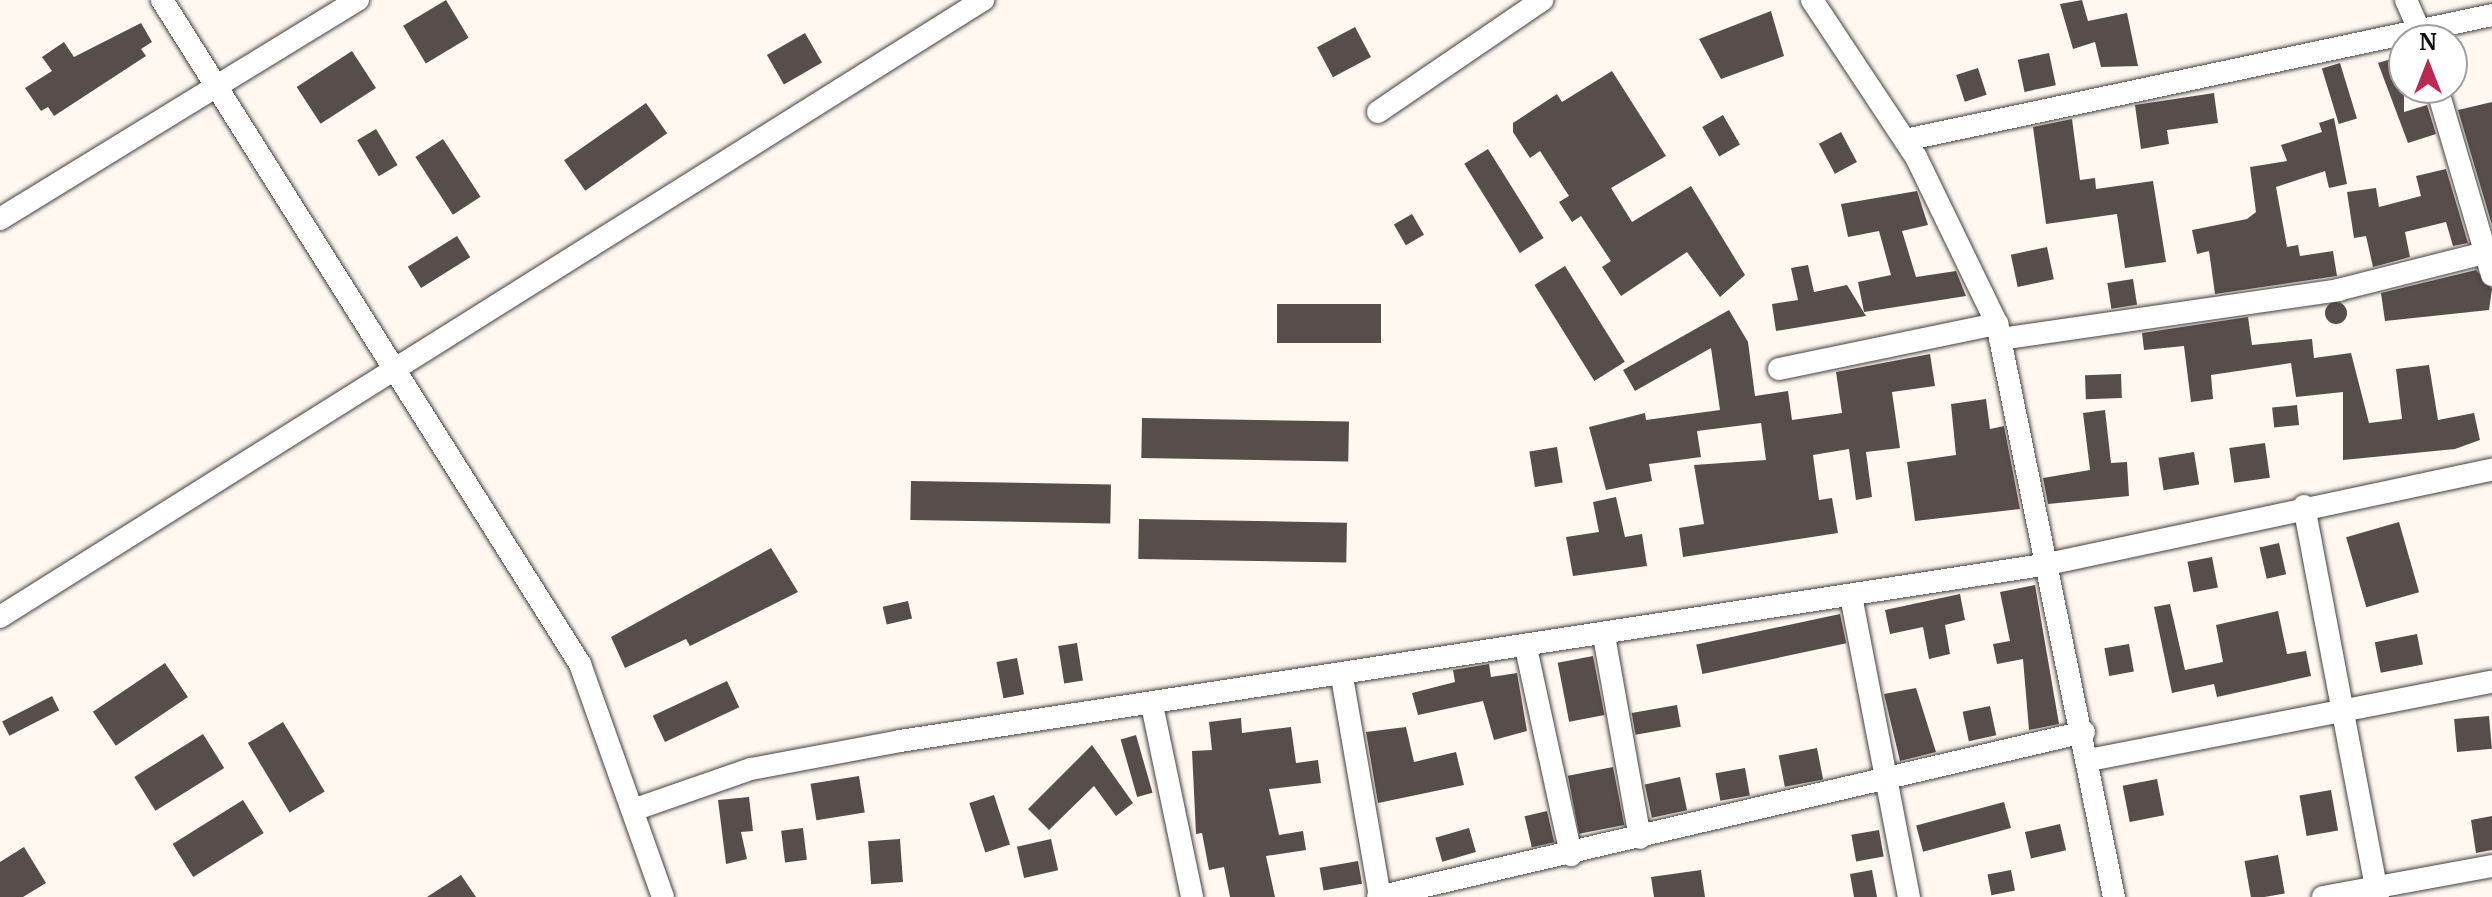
<!DOCTYPE html>
<html>
<head>
<meta charset="utf-8">
<style>
	body { margin:0 }
	#map { position:relative; width:2492px; height:897px; overflow:hidden; background:#fff8f0; font-family:Merriweather,serif }
	div>[style] { position:absolute }
	[style*='--x'] { left:calc(var(--x)*1px); top:calc(var(--y)*1px); width:calc(var(--w)*1px); rotate:calc(var(--a)*1deg) }
	.building>* { inset:0; background:#574d4b; transform-origin:0 0 }
	.round { border-radius:50% }
	.roads { filter:drop-shadow(0 0 2px #414141) drop-shadow(0 0 2px #414141) }
	.street>* { height:22px; margin:-11px; padding:0 11px; transform-origin:11px; border-radius:11px; background:#fff }
	span { translate:-50% -50%; white-space:nowrap; text-align:center; line-height:1.15; -webkit-text-stroke:8px #fff; paint-order:stroke }
	.north { position:absolute; left:2388px; top:24px; width:80px; height:80px; box-sizing:border-box; background:#fff; border:2px solid #9f9f9f; border-radius:50%; rotate:0deg; font-size:22px; font-weight:700; line-height:32px; text-align:center; color:#0e0e0e }
	.north::after { content:''; display:block; margin:auto; width:28px; height:36px; background:#bc2852; clip-path:polygon(50% 0,100% 100%,50% 72%,0 100%) }
</style>
</head>
<body>
<div id="map">
	<div class="building">
		<i style="left:446px;top:0;width:44px;height:50px;rotate:59deg"></i>
		<i style="clip-path:polygon(2082px 0,2088px 21px,2127px 13px,2138px 66px,2101px 67px,2095px 42px,2073px 49px,2060px 4px)"></i>
		<i style="clip-path:polygon(1771px 11px,1784px 56px,1721px 79px,1699px 39px)"></i>
		<i style="clip-path:polygon(141px 23px,152px 42px,141px 49px,146px 56px,54px 116px,48px 107px,41px 111px,25px 88px,52px 71px,42px 57px,64px 42px,74px 57px)"></i>
		<i style="left:1355px;top:27px;width:34px;height:43px;rotate:62deg"></i>
		<i style="left:805px;top:33px;width:34px;height:44px;rotate:60deg"></i>
		<i style="left:352px;top:51px;width:44px;height:66px;rotate:57deg"></i>
		<i style="left:2049px;top:53px;width:33px;height:32px;rotate:78deg"></i>
		<i style="clip-path:polygon(2404px 55px,2404px 112px,2427px 105px,2436px 134px,2408px 143px,2378px 63px)"></i>
		<i style="left:2340px;top:63px;width:58px;height:19px;rotate:73deg"></i>
		<i style="left:1978px;top:68px;width:28px;height:23px;rotate:72deg"></i>
		<i style="clip-path:polygon(1612px 71px,1666px 156px,1611px 188px,1632px 222px,1691px 186px,1745px 275px,1720px 297px,1687px 252px,1621px 296px,1602px 267px,1611px 261px,1581px 216px,1572px 222px,1559px 202px,1569px 196px,1540px 151px,1530px 158px,1513px 132px,1513px 123px,1557px 94px,1562px 102px)"></i>
		<i style="clip-path:polygon(2214px 93px,2218px 123px,2167px 130px,2169px 144px,2141px 149px,2135px 105px)"></i>
		<i style="clip-path:polygon(2492px 102px,2492px 225px,2458px 110px)"></i>
		<i style="left:646px;top:103px;width:37px;height:100px;rotate:55deg"></i>
		<i style="left:1723px;top:115px;width:34px;height:24px;rotate:60deg"></i>
		<i style="clip-path:polygon(2334px 118px,2347px 184px,2329px 188px,2325px 171px,2276px 187px,2287px 247px,2298px 245px,2300px 256px,2333px 251px,2337px 276px,2215px 294px,2209px 251px,2197px 254px,2192px 230px,2247px 219px,2256px 212px,2250px 167px,2287px 161px,2281px 145px,2322px 132px,2319px 123px)"></i>
		<i style="clip-path:polygon(2072px 119px,2080px 180px,2095px 178px,2096px 189px,2153px 181px,2166px 262px,2125px 268px,2117px 214px,2046px 224px,2033px 127px)"></i>
		<i style="left:376px;top:129px;width:42px;height:22px;rotate:59deg"></i>
		<i style="left:1841px;top:132px;width:34px;height:25px;rotate:62deg"></i>
		<i style="left:443px;top:139px;width:69px;height:33px;rotate:57deg"></i>
		<i style="left:1488px;top:149px;width:105px;height:28px;rotate:58deg"></i>
		<i style="clip-path:polygon(2446px 169px,2468px 243px,2453px 246px,2446px 222px,2405px 232px,2410px 257px,2373px 267px,2366px 236px,2354px 238px,2347px 192px,2376px 188px,2379px 207px,2421px 196px,2416px 176px)"></i>
		<i style="clip-path:polygon(1917px 191px,1928px 225px,1902px 231px,1916px 277px,1956px 271px,1966px 296px,1864px 312px,1858px 282px,1891px 275px,1879px 231px,1848px 237px,1841px 204px)"></i>
		<i style="left:1412px;top:214px;width:24px;height:21px;rotate:60deg"></i>
		<i style="left:457px;top:236px;width:25px;height:58px;rotate:58deg"></i>
		<i style="left:2047px;top:247px;width:33px;height:37px;rotate:78deg"></i>
		<i style="clip-path:polygon(1808px 265px,1814px 292px,1847px 285px,1866px 316px,1776px 331px,1772px 304px,1798px 300px,1791px 268px)"></i>
		<i style="left:1565px;top:266px;width:113px;height:36px;rotate:58deg"></i>
		<i style="clip-path:polygon(2476px 270px,2492px 289px,2489px 310px,2385px 321px,2381px 293px)"></i>
		<i style="left:2133px;top:279px;width:26px;height:26px;rotate:81deg"></i>
		<i class="round" style="left:2325px;top:302px;width:22px;height:22px"></i>
		<i style="left:1277px;top:304px;width:104px;height:39px"></i>
		<i style="clip-path:polygon(1729px 310px,1748px 342px,1755px 396px,1788px 391px,1792px 420px,1842px 413px,1836px 372px,1930px 354px,1935px 386px,1892px 392px,1900px 448px,1866px 452px,1872px 497px,1856px 500px,1849px 449px,1813px 455px,1819px 500px,1832px 498px,1838px 533px,1683px 557px,1679px 528px,1704px 524px,1694px 465px,1766px 460px,1761px 423px,1697px 431px,1701px 457px,1649px 464px,1652px 481px,1606px 490px,1589px 427px,1645px 413px,1646px 420px,1720px 410px,1711px 348px,1635px 391px,1623px 370px)"></i>
		<i style="clip-path:polygon(2248px 317px,2252px 345px,2312px 339px,2314px 358px,2351px 353px,2369px 423px,2402px 419px,2396px 369px,2429px 365px,2438px 420px,2474px 413px,2480px 440px,2455px 449px,2343px 460px,2343px 392px,2296px 397px,2291px 363px,2211px 375px,2213px 399px,2191px 402px,2184px 346px,2144px 350px,2142px 333px)"></i>
		<i style="left:2121px;top:374px;width:24px;height:36px;rotate:88deg"></i>
		<i style="clip-path:polygon(1986px 399px,1990px 429px,2004px 426px,2020px 509px,1915px 521px,1907px 462px,1956px 455px,1951px 404px)"></i>
		<i style="left:2297px;top:405px;width:20px;height:25px;rotate:84deg"></i>
		<i style="clip-path:polygon(2105px 410px,2111px 463px,2127px 462px,2129px 496px,2048px 504px,2043px 478px,2090px 470px,2083px 413px)"></i>
		<i style="left:1142px;top:418px;width:207px;height:40px;rotate:1deg"></i>
		<i style="left:2265px;top:443px;width:35px;height:36px;rotate:82deg"></i>
		<i style="left:1557px;top:447px;width:36px;height:28px;rotate:81deg"></i>
		<i style="left:2194px;top:452px;width:33px;height:36px;rotate:81deg"></i>
		<i style="left:911px;top:481px;width:200px;height:39px;rotate:1deg"></i>
		<i style="clip-path:polygon(1616px 497px,1625px 537px,1642px 534px,1647px 566px,1573px 576px,1566px 537px,1599px 532px,1593px 502px)"></i>
		<i style="left:1139px;top:519px;width:208px;height:40px;rotate:1deg"></i>
		<i style="left:2399px;top:522px;width:73px;height:55px;rotate:74deg"></i>
		<i style="left:2279px;top:543px;width:32px;height:20px;rotate:77deg"></i>
		<i style="clip-path:polygon(771px 548px,798px 592px,690px 646px,686px 639px,625px 668px,611px 637px)"></i>
		<i style="left:2212px;top:557px;width:31px;height:25px;rotate:79deg"></i>
		<i style="clip-path:polygon(2035px 585px,2059px 724px,2029px 730px,2023px 659px,1997px 664px,1993px 644px,2010px 641px,2000px 592px)"></i>
		<i style="clip-path:polygon(1960px 594px,1965px 620px,1945px 625px,1950px 654px,1929px 659px,1923px 627px,1890px 634px,1885px 610px)"></i>
		<i style="left:908px;top:601px;width:18px;height:26px;rotate:77deg"></i>
		<i style="clip-path:polygon(2170px 604px,2185px 670px,2223px 662px,2216px 625px,2278px 611px,2287px 654px,2306px 651px,2311px 676px,2217px 697px,2214px 684px,2172px 693px,2154px 607px)"></i>
		<i style="left:1840px;top:614px;width:30px;height:147px;rotate:78deg"></i>
		<i style="left:2417px;top:634px;width:31px;height:43px;rotate:79deg"></i>
		<i style="left:1077px;top:643px;width:38px;height:19px;rotate:81deg"></i>
		<i style="left:2129px;top:644px;width:28px;height:25px;rotate:80deg"></i>
		<i style="left:1593px;top:656px;width:60px;height:36px;rotate:79deg"></i>
		<i style="left:1017px;top:658px;width:37px;height:21px;rotate:79deg"></i>
		<i style="left:165px;top:663px;width:41px;height:87px;rotate:56deg"></i>
		<i style="clip-path:polygon(1489px 664px,1491px 677px,1517px 673px,1527px 731px,1494px 740px,1483px 701px,1418px 715px,1412px 693px,1455px 682px,1453px 670px)"></i>
		<i style="left:727px;top:681px;width:29px;height:82px;rotate:65deg"></i>
		<i style="clip-path:polygon(1916px 688px,1936px 752px,1900px 761px,1884px 694px)"></i>
		<i style="left:52px;top:696px;width:16px;height:56px;rotate:63deg"></i>
		<i style="left:1677px;top:705px;width:22px;height:46px;rotate:80deg"></i>
		<i style="left:1990px;top:706px;width:30px;height:28px;rotate:78deg"></i>
		<i style="left:2489px;top:716px;width:33px;height:35px;rotate:85deg"></i>
		<i style="clip-path:polygon(1241px 718px,1242px 733px,1291px 727px,1296px 763px,1318px 760px,1321px 783px,1269px 789px,1279px 835px,1303px 831px,1306px 850px,1266px 856px,1275px 897px,1230px 897px,1224px 867px,1209px 870px,1202px 833px,1196px 834px,1192px 751px,1212px 750px,1209px 722px)"></i>
		<i style="left:283px;top:722px;width:81px;height:41px;rotate:59deg"></i>
		<i style="clip-path:polygon(1406px 727px,1414px 762px,1456px 752px,1464px 785px,1378px 803px,1366px 732px)"></i>
		<i style="left:203px;top:734px;width:40px;height:81px;rotate:58deg"></i>
		<i style="left:1136px;top:735px;width:60px;height:16px;rotate:74deg"></i>
		<i style="clip-path:polygon(1092px 745px,1133px 803px,1116px 816px,1094px 786px,1049px 830px,1028px 809px)"></i>
		<i style="left:1817px;top:748px;width:32px;height:39px;rotate:79deg"></i>
		<i style="left:1613px;top:767px;width:59px;height:46px;rotate:79deg"></i>
		<i style="left:1745px;top:768px;width:28px;height:30px;rotate:80deg"></i>
		<i style="left:859px;top:776px;width:37px;height:49px;rotate:81deg"></i>
		<i style="left:1680px;top:777px;width:34px;height:36px;rotate:78deg"></i>
		<i style="left:2157px;top:779px;width:37px;height:35px;rotate:79deg"></i>
		<i style="left:2331px;top:790px;width:41px;height:32px;rotate:80deg"></i>
		<i style="left:994px;top:795px;width:52px;height:26px;rotate:72deg"></i>
		<i style="clip-path:polygon(749px 797px,753px 831px,741px 832px,747px 859px,726px 864px,718px 800px)"></i>
		<i style="left:243px;top:800px;width:39px;height:83px;rotate:58deg"></i>
		<i style="left:2004px;top:802px;width:27px;height:91px;rotate:75deg"></i>
		<i style="left:1547px;top:811px;width:32px;height:23px;rotate:77deg"></i>
		<i style="clip-path:polygon(2492px 816px,2492px 850px,2476px 853px,2471px 820px)"></i>
		<i style="left:2060px;top:824px;width:27px;height:36px;rotate:77deg"></i>
		<i style="left:803px;top:828px;width:32px;height:22px;rotate:83deg"></i>
		<i style="left:1469px;top:828px;width:25px;height:35px;rotate:74deg"></i>
		<i style="left:1879px;top:830px;width:27px;height:28px;rotate:80deg"></i>
		<i style="left:900px;top:839px;width:43px;height:32px;rotate:86deg"></i>
		<i style="left:1051px;top:839px;width:32px;height:35px;rotate:77deg"></i>
		<i style="clip-path:polygon(24px 847px,46px 883px,23px 897px,0 897px,0 862px)"></i>
		<i style="left:2278px;top:855px;width:39px;height:34px;rotate:80deg"></i>
		<i style="left:1358px;top:861px;width:23px;height:39px;rotate:80deg"></i>
		<i style="clip-path:polygon(1701px 870px,1705px 897px,1654px 897px,1651px 877px)"></i>
		<i style="clip-path:polygon(1872px 870px,1877px 897px,1854px 897px,1850px 874px)"></i>
		<i style="left:2011px;top:870px;width:21px;height:24px;rotate:79deg"></i>
		<i style="clip-path:polygon(461px 875px,476px 897px,427px 897px)"></i>
	</div>
	<div class="roads">
		<div class="street">
			<i style="--x:162;--y:0;--w:785;--a:57.81"></i>
			<i style="--x:580;--y:664;--w:247;--a:70.4"></i>
			<i style="--x:1812;--y:0;--w:188;--a:56.5"></i>
			<i style="--x:1916;--y:157;--w:186;--a:64.1"></i>
			<i style="--x:1997;--y:324;--w:585;--a:78.46"></i>
			<i style="--x:2406;--y:0;--w:43;--a:66.4"></i>
			<i style="--x:2437;--y:88;--w:195;--a:73.6"></i>
			<i style="--x:1378;--y:112;--w:199;--a:-34.3"></i>
			<i style="--x:1905;--y:140;--w:600;--a:-12.02"></i>
			<i style="--x:0;--y:219;--w:420;--a:-31.5"></i>
			<i style="--x:2000;--y:339;--w:342;--a:-8.2"></i>
			<i style="--x:2338;--y:290;--w:159;--a:-14.2"></i>
			<i style="--x:1779;--y:369;--w:223;--a:-11.7"></i>
			<i style="--x:2304;--y:506;--w:398;--a:79.3"></i>
			<i style="--x:1851;--y:596;--w:307;--a:79.1"></i>
			<i style="--x:0;--y:617;--w:1161;--a:-32.12"></i>
			<i style="--x:1604;--y:636;--w:205;--a:79.9"></i>
			<i style="--x:1526;--y:648;--w:212;--a:77.7"></i>
			<i style="--x:1342;--y:677;--w:223;--a:80.2"></i>
			<i style="--x:1152;--y:705;--w:196;--a:78.2"></i>
			<i style="--x:2089;--y:760;--w:410;--a:-11"></i>
			<i style="--x:633;--y:810;--w:125;--a:-19.2"></i>
			<i style="--x:751;--y:769;--w:152;--a:-10.6"></i>
			<i style="--x:900;--y:741;--w:1162;--a:-8.76"></i>
			<i style="--x:2048;--y:564;--w:454;--a:-12"></i>
			<i style="--x:1378;--y:897;--w:725;--a:-13.15"></i>
			<i style="--x:2323;--y:897;--w:172;--a:-10.4"></i>
		</div>
	</div>
	<div class="north">N</div>
</div>
</body>
</html>
